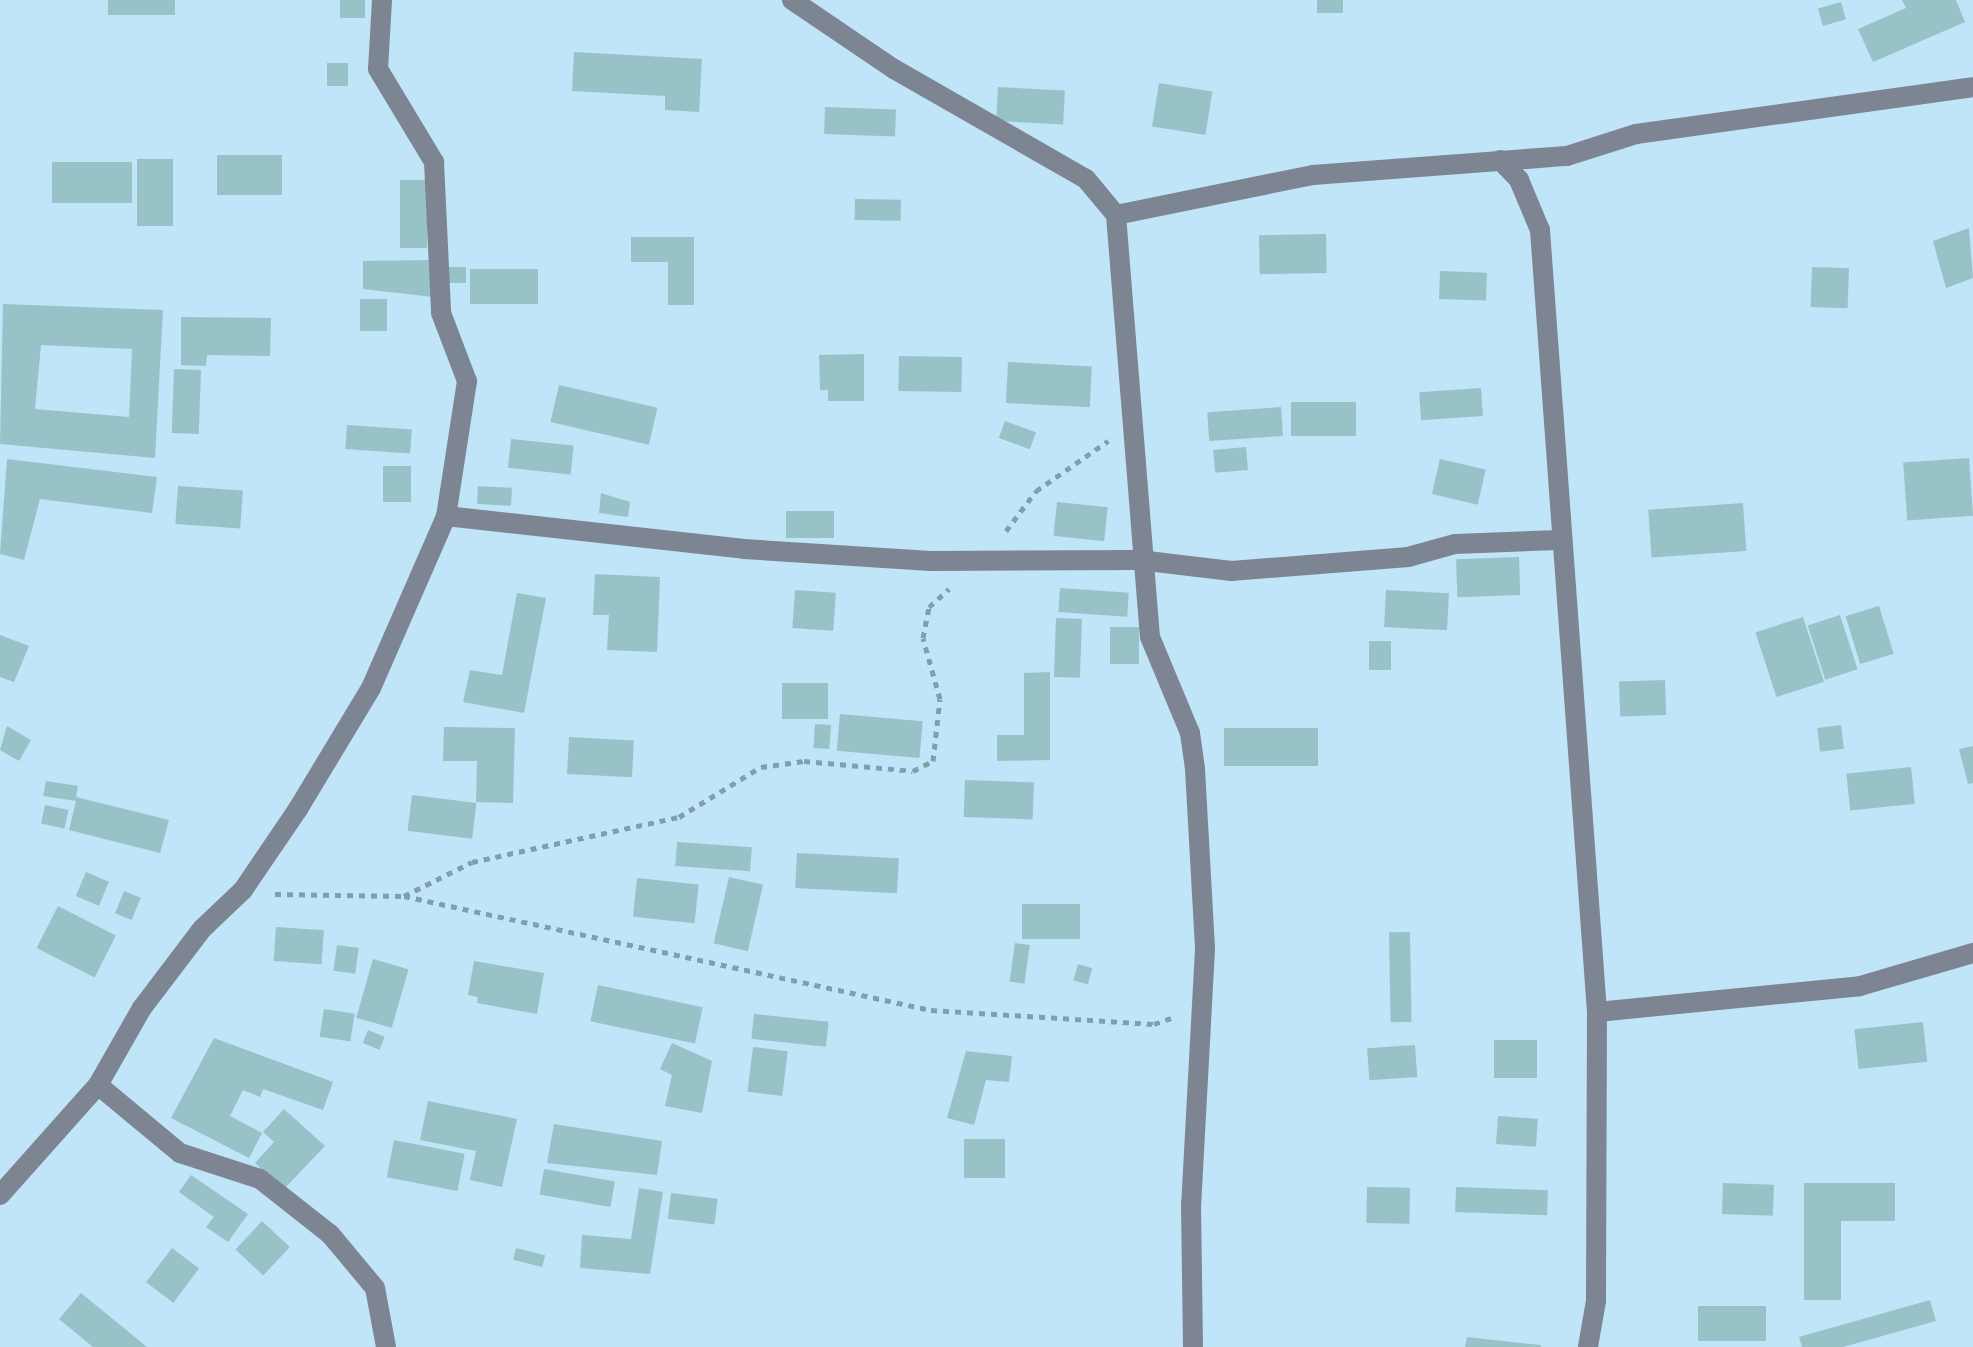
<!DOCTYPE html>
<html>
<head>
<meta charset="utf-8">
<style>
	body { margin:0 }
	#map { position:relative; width:1973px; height:1347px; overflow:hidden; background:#c0e4f8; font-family:"Noto Sans",sans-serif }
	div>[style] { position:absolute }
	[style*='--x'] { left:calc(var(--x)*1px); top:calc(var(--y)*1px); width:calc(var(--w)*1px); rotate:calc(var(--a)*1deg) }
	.building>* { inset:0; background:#97c3c8; transform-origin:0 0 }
	.path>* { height:5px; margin-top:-2.5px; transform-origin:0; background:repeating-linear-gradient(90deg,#819ead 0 6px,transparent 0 12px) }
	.street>* { height:20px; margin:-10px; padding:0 10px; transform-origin:10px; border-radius:10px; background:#7e8592 }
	span { translate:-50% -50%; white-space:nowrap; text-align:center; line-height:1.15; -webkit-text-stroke:8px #daeffb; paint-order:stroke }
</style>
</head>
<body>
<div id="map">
	<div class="building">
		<i style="left:108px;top:0;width:67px;height:15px"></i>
		<i style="left:340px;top:0;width:25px;height:18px"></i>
		<i style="left:1317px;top:0;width:26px;height:13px"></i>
		<i style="clip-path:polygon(1902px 0,1956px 0,1965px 22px,1873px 62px,1858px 29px,1906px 8px)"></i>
		<i style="left:1841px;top:2px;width:18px;height:24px;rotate:74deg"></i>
		<i style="clip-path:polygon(574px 52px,702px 59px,699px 112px,665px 110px,665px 96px,572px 91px)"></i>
		<i style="left:327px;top:63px;width:21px;height:23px"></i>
		<i style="left:1159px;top:83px;width:54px;height:44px;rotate:9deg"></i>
		<i style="left:998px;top:87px;width:67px;height:34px;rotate:3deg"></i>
		<i style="left:825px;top:107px;width:71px;height:27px;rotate:2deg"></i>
		<i style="left:282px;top:155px;width:40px;height:65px;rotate:90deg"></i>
		<i style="left:137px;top:159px;width:36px;height:67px"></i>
		<i style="left:52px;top:162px;width:80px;height:41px"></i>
		<i style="left:400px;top:180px;width:27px;height:68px"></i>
		<i style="left:855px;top:199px;width:46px;height:21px;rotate:1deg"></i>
		<i style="clip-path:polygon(1969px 228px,1973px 278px,1946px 288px,1933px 241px)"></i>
		<i style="left:1326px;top:234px;width:39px;height:67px;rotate:89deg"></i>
		<i style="clip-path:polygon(631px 237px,694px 237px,694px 305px,668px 305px,668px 262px,631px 262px)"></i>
		<i style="clip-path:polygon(432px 260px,433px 297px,363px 289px,363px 261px)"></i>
		<i style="left:447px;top:267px;width:19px;height:16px"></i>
		<i style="left:1812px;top:267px;width:37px;height:40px;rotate:2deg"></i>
		<i style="left:470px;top:269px;width:68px;height:35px"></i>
		<i style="left:1440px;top:271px;width:47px;height:28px;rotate:2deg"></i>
		<i style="left:360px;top:299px;width:27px;height:32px"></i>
		<i style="clip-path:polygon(evenodd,3px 304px,163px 310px,155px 458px,0 444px,3px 304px,41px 345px,132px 349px,129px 417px,35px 409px,41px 345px)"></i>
		<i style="clip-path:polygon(181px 317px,271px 318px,270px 356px,207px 355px,206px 366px,181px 365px)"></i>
		<i style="clip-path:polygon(864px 354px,864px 401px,828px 401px,828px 390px,820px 390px,819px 355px)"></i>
		<i style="left:899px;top:356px;width:63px;height:35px;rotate:1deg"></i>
		<i style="left:1008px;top:362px;width:84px;height:41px;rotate:3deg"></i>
		<i style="left:174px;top:369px;width:27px;height:64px;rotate:2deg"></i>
		<i style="left:559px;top:385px;width:101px;height:38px;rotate:13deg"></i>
		<i style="left:1481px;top:388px;width:28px;height:62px;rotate:86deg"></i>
		<i style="left:1291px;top:402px;width:65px;height:34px"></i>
		<i style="left:1281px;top:407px;width:29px;height:74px;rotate:86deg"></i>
		<i style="left:1005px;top:421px;width:33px;height:18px;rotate:20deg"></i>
		<i style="left:347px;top:425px;width:65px;height:24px;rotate:4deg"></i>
		<i style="left:511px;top:439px;width:63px;height:29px;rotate:6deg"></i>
		<i style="left:1246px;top:447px;width:23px;height:33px;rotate:85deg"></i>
		<i style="left:1969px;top:458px;width:58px;height:66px;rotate:86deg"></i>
		<i style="clip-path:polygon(7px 459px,157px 477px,152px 513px,40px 499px,24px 560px,0 554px)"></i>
		<i style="left:1440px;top:459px;width:47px;height:36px;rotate:13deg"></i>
		<i style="left:383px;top:466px;width:28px;height:36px"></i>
		<i style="left:178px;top:486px;width:65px;height:38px;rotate:4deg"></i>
		<i style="left:478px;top:486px;width:34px;height:18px;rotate:3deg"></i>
		<i style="clip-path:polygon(601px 493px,630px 502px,628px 517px,599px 513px)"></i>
		<i style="left:1057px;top:502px;width:51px;height:34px;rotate:6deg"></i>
		<i style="left:1743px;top:503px;width:48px;height:95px;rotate:86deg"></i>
		<i style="left:786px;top:511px;width:48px;height:27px"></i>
		<i style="left:1519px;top:557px;width:38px;height:63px;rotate:88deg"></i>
		<i style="clip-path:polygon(595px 574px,660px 577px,657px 652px,607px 650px,609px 615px,593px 615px)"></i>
		<i style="left:1060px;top:588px;width:69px;height:24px;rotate:4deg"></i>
		<i style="left:795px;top:590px;width:41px;height:38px;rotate:4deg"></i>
		<i style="left:1386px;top:590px;width:63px;height:37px;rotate:3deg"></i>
		<i style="clip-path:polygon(517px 593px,546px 598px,524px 713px,463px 702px,470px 670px,502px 675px)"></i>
		<i style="left:1879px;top:606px;width:50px;height:35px;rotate:73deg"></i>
		<i style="left:1840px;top:615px;width:57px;height:34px;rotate:72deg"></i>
		<i style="left:1803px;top:617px;width:68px;height:50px;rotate:72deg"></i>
		<i style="left:1056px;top:618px;width:26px;height:59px;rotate:2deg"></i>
		<i style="left:1110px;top:627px;width:29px;height:37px"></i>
		<i style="clip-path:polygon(0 635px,29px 646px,14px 682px,0 677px)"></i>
		<i style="left:1369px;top:641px;width:22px;height:29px"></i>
		<i style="clip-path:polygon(1050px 672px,1050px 760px,997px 761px,997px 735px,1024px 735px,1024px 673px)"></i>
		<i style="left:1665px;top:680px;width:35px;height:46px;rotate:88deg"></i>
		<i style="left:828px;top:683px;width:36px;height:46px;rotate:90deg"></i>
		<i style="left:840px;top:714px;width:83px;height:37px;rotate:5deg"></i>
		<i style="left:815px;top:724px;width:16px;height:24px;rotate:4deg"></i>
		<i style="left:1841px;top:725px;width:24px;height:24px;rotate:83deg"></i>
		<i style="clip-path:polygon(7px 726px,31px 740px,19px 761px,0 750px)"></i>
		<i style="clip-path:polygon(444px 727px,515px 728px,513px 803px,476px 802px,477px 761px,443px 761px)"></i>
		<i style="left:1224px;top:728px;width:94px;height:38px"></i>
		<i style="left:569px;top:737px;width:65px;height:37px;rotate:3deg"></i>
		<i style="clip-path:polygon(1973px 746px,1973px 783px,1968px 784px,1959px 749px)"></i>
		<i style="left:1911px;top:767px;width:37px;height:65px;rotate:84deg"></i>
		<i style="left:965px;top:780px;width:69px;height:37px;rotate:2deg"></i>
		<i style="clip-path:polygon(46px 781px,78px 786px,76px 797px,169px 820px,160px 853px,69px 830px,76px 801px,43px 796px)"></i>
		<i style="left:412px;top:795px;width:65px;height:36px;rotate:7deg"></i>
		<i style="left:45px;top:805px;width:24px;height:19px;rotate:12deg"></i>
		<i style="left:677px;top:842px;width:75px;height:24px;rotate:4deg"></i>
		<i style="left:797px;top:853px;width:102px;height:35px;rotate:3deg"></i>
		<i style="left:86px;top:872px;width:25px;height:26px;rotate:23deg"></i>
		<i style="left:729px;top:877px;width:35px;height:68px;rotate:13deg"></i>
		<i style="left:637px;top:878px;width:62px;height:39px;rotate:6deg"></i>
		<i style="left:124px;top:891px;width:18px;height:24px;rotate:22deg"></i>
		<i style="left:1022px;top:904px;width:58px;height:35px"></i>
		<i style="left:58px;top:906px;width:65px;height:47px;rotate:27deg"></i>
		<i style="left:276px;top:927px;width:48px;height:34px;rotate:4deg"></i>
		<i style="left:1410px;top:932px;width:90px;height:21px;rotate:89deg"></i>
		<i style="left:1015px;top:943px;width:15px;height:39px;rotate:8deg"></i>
		<i style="left:337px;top:945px;width:22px;height:26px;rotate:8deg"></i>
		<i style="left:373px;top:959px;width:37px;height:61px;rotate:16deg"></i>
		<i style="clip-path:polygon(474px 961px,544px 973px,537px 1014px,477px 1003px,478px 997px,468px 995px)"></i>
		<i style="left:1078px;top:964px;width:15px;height:17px;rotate:16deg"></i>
		<i style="left:598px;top:985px;width:107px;height:37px;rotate:12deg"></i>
		<i style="left:324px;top:1009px;width:31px;height:28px;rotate:9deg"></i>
		<i style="left:754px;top:1014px;width:75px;height:25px;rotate:6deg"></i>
		<i style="left:1923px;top:1022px;width:40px;height:69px;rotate:84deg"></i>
		<i style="left:368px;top:1030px;width:18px;height:14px;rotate:22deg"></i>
		<i style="clip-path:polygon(214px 1038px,333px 1082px,323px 1110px,263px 1089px,260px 1097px,243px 1090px,230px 1116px,262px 1133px,249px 1158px,171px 1118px)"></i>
		<i style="left:1537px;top:1040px;width:38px;height:43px;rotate:90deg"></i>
		<i style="clip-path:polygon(672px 1043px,712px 1061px,702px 1113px,665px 1106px,672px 1075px,660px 1069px)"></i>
		<i style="left:1415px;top:1045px;width:32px;height:48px;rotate:86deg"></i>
		<i style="left:753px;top:1047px;width:35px;height:45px;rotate:7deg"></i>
		<i style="clip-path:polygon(966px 1051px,1012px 1056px,1009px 1082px,986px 1080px,974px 1125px,947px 1118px)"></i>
		<i style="clip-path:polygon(428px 1101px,517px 1119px,502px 1187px,470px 1180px,476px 1151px,420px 1140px)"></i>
		<i style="clip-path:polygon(284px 1109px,325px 1146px,283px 1190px,255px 1163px,274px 1142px,263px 1132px)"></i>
		<i style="left:1498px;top:1116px;width:40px;height:28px;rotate:4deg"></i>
		<i style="clip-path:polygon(554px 1124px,662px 1141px,657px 1175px,547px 1163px)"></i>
		<i style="left:964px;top:1139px;width:41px;height:39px"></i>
		<i style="left:394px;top:1140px;width:72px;height:38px;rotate:11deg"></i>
		<i style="left:544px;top:1169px;width:72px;height:26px;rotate:10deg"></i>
		<i style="clip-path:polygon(191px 1175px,248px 1214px,228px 1242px,206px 1227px,214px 1217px,179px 1192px)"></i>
		<i style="left:1723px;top:1183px;width:51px;height:31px;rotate:2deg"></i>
		<i style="clip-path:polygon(1804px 1183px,1895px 1183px,1895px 1221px,1841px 1221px,1841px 1300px,1804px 1300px)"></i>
		<i style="left:1367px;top:1187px;width:43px;height:36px;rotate:1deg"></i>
		<i style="left:1456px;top:1187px;width:92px;height:25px;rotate:2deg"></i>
		<i style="clip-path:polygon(639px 1188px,663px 1192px,650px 1274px,580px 1268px,582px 1235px,631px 1239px)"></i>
		<i style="left:671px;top:1193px;width:47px;height:26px;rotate:7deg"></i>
		<i style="left:262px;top:1221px;width:38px;height:39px;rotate:43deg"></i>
		<i style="left:172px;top:1248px;width:34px;height:43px;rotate:37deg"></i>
		<i style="left:516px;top:1248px;width:30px;height:12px;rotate:14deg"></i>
		<i style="clip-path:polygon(81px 1293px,147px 1347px,93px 1347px,59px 1319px)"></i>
		<i style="clip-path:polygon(1930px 1300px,1936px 1321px,1843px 1347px,1802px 1347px,1799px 1337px)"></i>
		<i style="left:1766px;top:1306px;width:35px;height:68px;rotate:90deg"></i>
		<i style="clip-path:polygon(1467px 1337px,1541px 1345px,1541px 1347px,1465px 1347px)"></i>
	</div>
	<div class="path">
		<i style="--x:1006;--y:531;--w:50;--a:-53.1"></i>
		<i style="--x:1036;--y:491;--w:88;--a:-34.8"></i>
		<i style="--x:275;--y:894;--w:129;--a:0.9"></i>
		<i style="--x:404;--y:896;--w:539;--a:12.21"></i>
		<i style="--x:931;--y:1010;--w:223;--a:3.6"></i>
		<i style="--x:1154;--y:1024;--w:21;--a:-19"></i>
		<i style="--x:404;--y:896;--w:76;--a:-26.6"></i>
		<i style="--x:472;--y:862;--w:212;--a:-12.3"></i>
		<i style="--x:679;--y:817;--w:96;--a:-31.4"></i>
		<i style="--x:761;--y:767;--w:43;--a:-7.9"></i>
		<i style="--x:804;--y:761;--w:109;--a:5.2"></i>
		<i style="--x:913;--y:771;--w:22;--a:-27"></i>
		<i style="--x:933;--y:761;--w:62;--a:-83.6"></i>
		<i style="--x:940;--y:699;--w:63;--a:-105.6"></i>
		<i style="--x:923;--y:638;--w:32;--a:-79"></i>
		<i style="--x:929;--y:607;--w:27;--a:-42"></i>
	</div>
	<div class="street">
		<i style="--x:382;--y:0;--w:69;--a:93.3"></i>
		<i style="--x:378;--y:69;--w:109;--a:58.9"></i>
		<i style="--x:434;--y:162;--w:151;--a:87.3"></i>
		<i style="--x:441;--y:313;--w:73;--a:69.1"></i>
		<i style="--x:467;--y:381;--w:137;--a:98.8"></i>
		<i style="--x:792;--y:0;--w:123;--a:34.1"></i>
		<i style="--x:894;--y:69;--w:221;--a:29.8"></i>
		<i style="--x:1086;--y:179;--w:47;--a:50.2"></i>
		<i style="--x:1116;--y:215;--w:423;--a:85.4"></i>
		<i style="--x:1150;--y:637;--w:104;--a:67.4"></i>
		<i style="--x:1190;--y:733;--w:36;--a:82"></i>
		<i style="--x:1195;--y:769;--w:180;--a:86.8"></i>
		<i style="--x:1205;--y:949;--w:255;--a:93.1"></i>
		<i style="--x:1191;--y:1204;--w:143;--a:89.2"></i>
		<i style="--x:1500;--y:160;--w:28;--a:46"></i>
		<i style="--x:1519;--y:180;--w:54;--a:67.2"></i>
		<i style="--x:1540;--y:230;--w:784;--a:85.83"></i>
		<i style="--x:1597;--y:1012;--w:289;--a:90.2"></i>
		<i style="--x:1596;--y:1301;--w:47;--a:99.9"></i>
		<i style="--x:1116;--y:215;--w:201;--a:-11.5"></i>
		<i style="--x:1313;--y:175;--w:255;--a:-4.3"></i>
		<i style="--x:1567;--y:156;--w:72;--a:-17.7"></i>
		<i style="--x:1636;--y:134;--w:340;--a:-7.9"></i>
		<i style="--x:1597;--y:1012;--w:264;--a:-5.6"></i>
		<i style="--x:1860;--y:986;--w:118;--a:-16.3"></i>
		<i style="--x:98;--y:1085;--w:107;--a:39.7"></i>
		<i style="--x:180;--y:1153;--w:84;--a:18"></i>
		<i style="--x:260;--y:1179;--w:89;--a:38.2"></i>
		<i style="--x:330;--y:1234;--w:70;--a:50.2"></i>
		<i style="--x:375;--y:1288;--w:60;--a:79.4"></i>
		<i style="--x:0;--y:1195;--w:147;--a:-48.3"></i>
		<i style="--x:98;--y:1085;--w:89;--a:-60.3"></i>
		<i style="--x:142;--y:1008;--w:99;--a:-52.8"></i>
		<i style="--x:202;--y:929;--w:57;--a:-43.6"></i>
		<i style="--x:243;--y:890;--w:98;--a:-55.8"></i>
		<i style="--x:298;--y:809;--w:141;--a:-58.9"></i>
		<i style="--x:371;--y:688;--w:188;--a:-66.4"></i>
		<i style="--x:446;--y:516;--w:300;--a:6.3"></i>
		<i style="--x:744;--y:549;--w:187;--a:3.7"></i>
		<i style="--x:931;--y:561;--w:208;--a:-0.3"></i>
		<i style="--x:1139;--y:560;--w:93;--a:6.8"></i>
		<i style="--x:1231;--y:571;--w:178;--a:-4.5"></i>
		<i style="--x:1408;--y:557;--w:49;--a:-15.5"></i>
		<i style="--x:1455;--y:544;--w:104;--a:-2.2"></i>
	</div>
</div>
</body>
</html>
